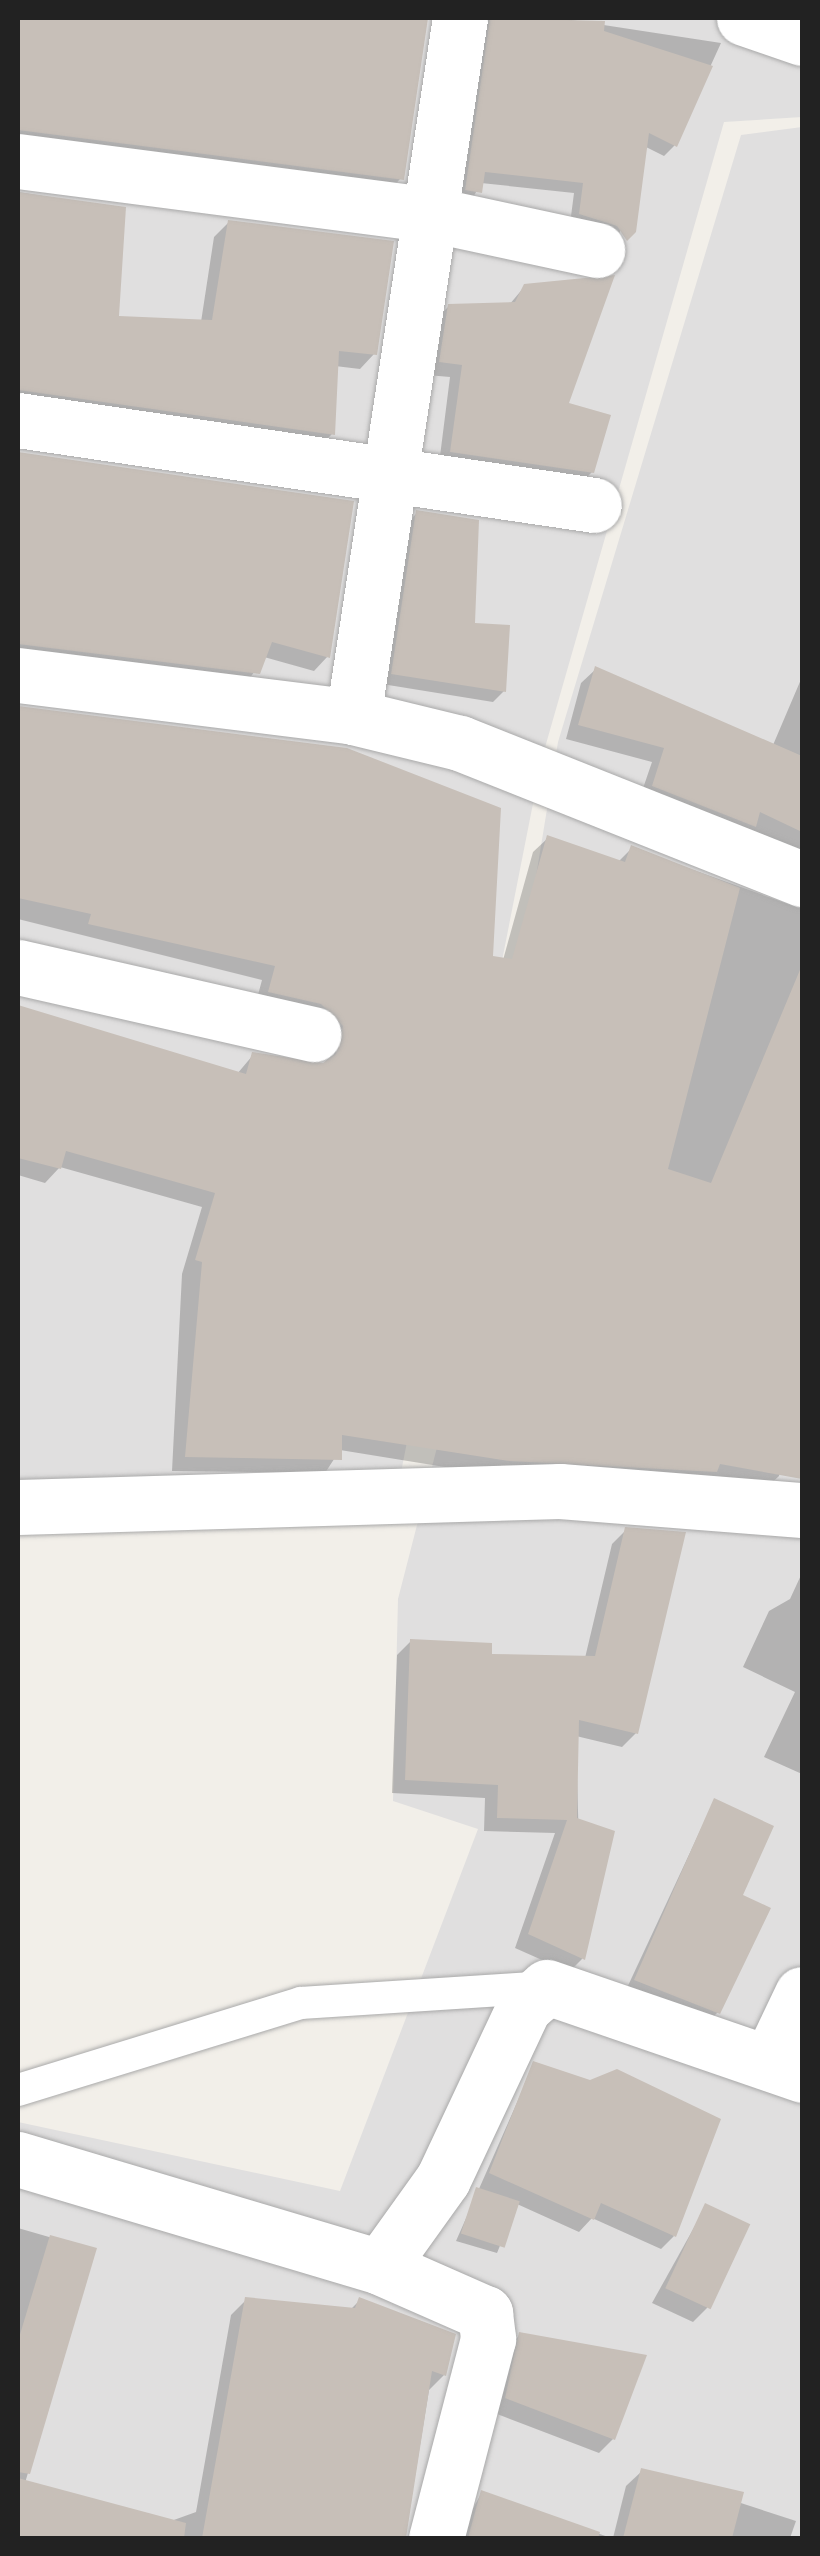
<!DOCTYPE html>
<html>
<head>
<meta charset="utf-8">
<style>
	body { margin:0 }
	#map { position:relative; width:820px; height:2556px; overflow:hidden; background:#f2efe9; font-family:Jost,sans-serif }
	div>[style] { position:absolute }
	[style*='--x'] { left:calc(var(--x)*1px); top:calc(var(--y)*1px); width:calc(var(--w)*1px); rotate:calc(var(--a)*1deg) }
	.residential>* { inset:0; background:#e0dfdf }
	.shadow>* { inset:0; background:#0003 }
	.building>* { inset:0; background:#c7bfb8; transform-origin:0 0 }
	.roads { filter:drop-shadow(0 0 2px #a9a9a9) drop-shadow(0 0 2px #a9a9a9) }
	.lane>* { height:32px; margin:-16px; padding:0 16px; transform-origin:16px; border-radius:16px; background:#fff }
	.street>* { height:55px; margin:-27.5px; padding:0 27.5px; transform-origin:27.5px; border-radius:27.5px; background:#fff }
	span { translate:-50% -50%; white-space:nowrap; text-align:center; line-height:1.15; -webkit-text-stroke:9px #fff; paint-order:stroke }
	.frame { position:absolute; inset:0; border:20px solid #222; pointer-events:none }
</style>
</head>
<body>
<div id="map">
	<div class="residential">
		<i style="clip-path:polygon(18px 18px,802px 18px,802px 117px,724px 122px,542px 758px,392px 1518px,18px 1525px)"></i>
		<i style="clip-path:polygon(802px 127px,802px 2538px,18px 2538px,18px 2122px,340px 2191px,478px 1829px,393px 1801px,398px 1599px,452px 1389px,558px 742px,741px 135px)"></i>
	</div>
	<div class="shadow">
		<i style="clip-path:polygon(18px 18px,426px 18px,401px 178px,387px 193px,18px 145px)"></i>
		<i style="clip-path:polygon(477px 18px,558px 18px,721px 43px,674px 146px,664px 156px,644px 146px,615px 249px,570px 224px,574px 193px,481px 183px,470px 203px,456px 200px)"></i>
		<i style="clip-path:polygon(18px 192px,123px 209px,116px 319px,201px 322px,214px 237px,229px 222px,374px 354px,360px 369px,335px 366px,332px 434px,318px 448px,18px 405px)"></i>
		<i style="clip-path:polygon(525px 286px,592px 472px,579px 485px,439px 464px,450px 377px,427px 375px,436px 319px,449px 306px,509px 305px)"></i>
		<i style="clip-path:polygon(18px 454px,352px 503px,328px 656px,314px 671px,264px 657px,244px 687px,18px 659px)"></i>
		<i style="clip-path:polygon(417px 513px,504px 691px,493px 702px,382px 684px,406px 524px)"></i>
		<i style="clip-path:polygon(596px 669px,773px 745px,802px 677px,802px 867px,639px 800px,652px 762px,566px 739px,581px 683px)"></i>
		<i style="clip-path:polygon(18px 709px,347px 750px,491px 958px,503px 960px,533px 852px,548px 838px,618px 862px,632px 848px,802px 909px,802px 1380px,779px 1476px,764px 1490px,494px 1475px,340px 1450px,325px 1473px,172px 1471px,182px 1274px,202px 1207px,60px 1167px,45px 1183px,18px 1175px,18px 1007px,237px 1074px,253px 1055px,321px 1067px,330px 1056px,319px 1024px,255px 1006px,262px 980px,18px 919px)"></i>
		<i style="clip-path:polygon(626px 1530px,636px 1733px,622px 1747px,576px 1736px,582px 1959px,569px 1972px,515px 1948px,555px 1833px,484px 1831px,485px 1798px,392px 1793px,397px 1655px,411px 1641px,489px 1656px,585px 1658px,612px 1544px)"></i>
		<i style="clip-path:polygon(802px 1573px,802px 1774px,764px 1757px,795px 1692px,743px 1667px,769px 1611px,790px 1599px)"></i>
		<i style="clip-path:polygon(714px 1801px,740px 1897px,718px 2012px,708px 2022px,626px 1990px)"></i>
		<i style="clip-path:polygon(534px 2064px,674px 2236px,661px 2249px,592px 2218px,579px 2232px,517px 2204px,497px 2253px,456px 2241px)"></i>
		<i style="clip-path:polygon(706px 2206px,707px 2308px,693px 2322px,652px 2303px)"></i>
		<i style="clip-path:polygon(18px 2228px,94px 2250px,25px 2483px,171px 2521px,196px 2512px,231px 2315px,246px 2300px,350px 2310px,360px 2300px,444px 2375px,429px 2390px,405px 2538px,18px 2538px)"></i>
		<i style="clip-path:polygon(520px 2335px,613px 2439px,599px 2453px,492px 2412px,505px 2349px)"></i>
		<i style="clip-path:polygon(642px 2471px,796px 2521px,790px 2538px,613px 2538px,626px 2486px)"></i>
		<i style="clip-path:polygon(482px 2492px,611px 2538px,457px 2538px)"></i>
	</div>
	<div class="building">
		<i style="clip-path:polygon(18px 18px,428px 18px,404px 180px,18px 130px)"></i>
		<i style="clip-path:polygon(490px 18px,605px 21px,604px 31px,713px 66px,677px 147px,649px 133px,636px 232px,627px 241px,617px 226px,579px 214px,583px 183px,485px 172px,482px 193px,465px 190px)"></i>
		<i style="clip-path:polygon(18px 192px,126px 207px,119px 316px,212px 320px,228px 220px,394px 241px,377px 355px,339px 351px,335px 435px,18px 390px)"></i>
		<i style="clip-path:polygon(615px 275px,569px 403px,611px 415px,594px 473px,450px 452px,462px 365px,439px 362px,448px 304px,515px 302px,524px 284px)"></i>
		<i style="clip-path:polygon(18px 452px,354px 501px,330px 658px,272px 642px,260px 674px,18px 644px)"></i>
		<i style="clip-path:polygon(416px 510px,479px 520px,475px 623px,510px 625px,506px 692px,391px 674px)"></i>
		<i style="clip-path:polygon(595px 666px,802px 756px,802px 832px,760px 812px,756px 827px,652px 786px,664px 748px,578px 725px)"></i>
		<i style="clip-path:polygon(18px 706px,347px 748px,501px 808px,493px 956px,512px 959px,547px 835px,625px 862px,631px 845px,740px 888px,668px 1169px,711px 1183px,802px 965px,802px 1479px,720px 1464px,717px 1472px,509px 1461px,342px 1435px,342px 1460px,185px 1457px,202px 1262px,195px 1260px,215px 1193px,66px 1151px,61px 1169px,18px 1158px,18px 1005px,246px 1074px,252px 1052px,323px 1063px,336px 1054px,343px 1026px,321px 1004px,268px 992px,275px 966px,88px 924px,91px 914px,18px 898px)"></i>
		<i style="clip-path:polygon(625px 1527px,686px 1532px,638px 1734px,579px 1720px,577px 1818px,615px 1831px,585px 1960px,528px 1934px,567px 1820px,497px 1818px,498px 1785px,405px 1780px,410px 1639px,492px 1643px,492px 1654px,595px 1656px)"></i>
		<i style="clip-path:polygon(714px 1798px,774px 1826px,743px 1895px,771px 1908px,720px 2014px,634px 1980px)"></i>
		<i style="clip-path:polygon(533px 2061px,590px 2080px,617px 2069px,721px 2119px,676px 2237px,601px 2203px,594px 2220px,489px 2173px)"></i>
		<i style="left:476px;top:2187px;width:46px;height:49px;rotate:18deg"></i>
		<i style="left:705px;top:2203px;width:50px;height:94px;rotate:25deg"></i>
		<i style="clip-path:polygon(50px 2235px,97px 2248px,30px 2474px,18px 2472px,18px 2341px)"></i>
		<i style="clip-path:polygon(245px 2297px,355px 2308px,359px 2297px,456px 2334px,446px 2376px,432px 2371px,406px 2538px,202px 2538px)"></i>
		<i style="clip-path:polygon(519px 2332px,647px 2355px,615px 2440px,505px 2398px)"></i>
		<i style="clip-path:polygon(641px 2468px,744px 2492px,732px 2538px,623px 2538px)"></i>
		<i style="clip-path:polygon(18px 2478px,186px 2523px,184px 2538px,18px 2538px)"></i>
		<i style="clip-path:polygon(481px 2490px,600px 2532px,598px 2538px,468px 2538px)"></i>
	</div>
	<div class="roads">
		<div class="lane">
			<i style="--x:18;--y:2090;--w:296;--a:-17.1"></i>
			<i style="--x:301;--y:2003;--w:247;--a:-3.7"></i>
		</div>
		<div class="street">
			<i style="--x:744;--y:18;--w:61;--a:19"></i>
			<i style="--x:18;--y:161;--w:419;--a:7.4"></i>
			<i style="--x:434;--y:215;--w:167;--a:12.1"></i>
			<i style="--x:18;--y:420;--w:582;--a:8.39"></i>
			<i style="--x:18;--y:675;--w:338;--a:7.1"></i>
			<i style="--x:353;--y:717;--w:110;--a:13.7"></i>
			<i style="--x:460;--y:743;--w:368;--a:21.7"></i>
			<i style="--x:353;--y:717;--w:707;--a:-81.3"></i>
			<i style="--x:18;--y:967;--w:303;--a:12.8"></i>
			<i style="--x:18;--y:1507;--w:542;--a:-1.69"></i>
			<i style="--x:560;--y:1491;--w:243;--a:4.5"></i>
			<i style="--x:770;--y:2061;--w:74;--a:-64.5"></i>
			<i style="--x:18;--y:2159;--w:378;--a:16.6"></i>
			<i style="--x:380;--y:2267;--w:108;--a:-54.4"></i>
			<i style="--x:443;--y:2179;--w:190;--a:-64.8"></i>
			<i style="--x:524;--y:2007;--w:30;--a:-41"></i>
			<i style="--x:547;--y:1987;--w:270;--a:19"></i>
			<i style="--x:380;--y:2267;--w:115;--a:23.7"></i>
			<i style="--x:485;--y:2313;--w:26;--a:83"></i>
			<i style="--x:488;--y:2339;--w:206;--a:104.6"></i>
		</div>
	</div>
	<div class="frame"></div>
</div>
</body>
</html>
